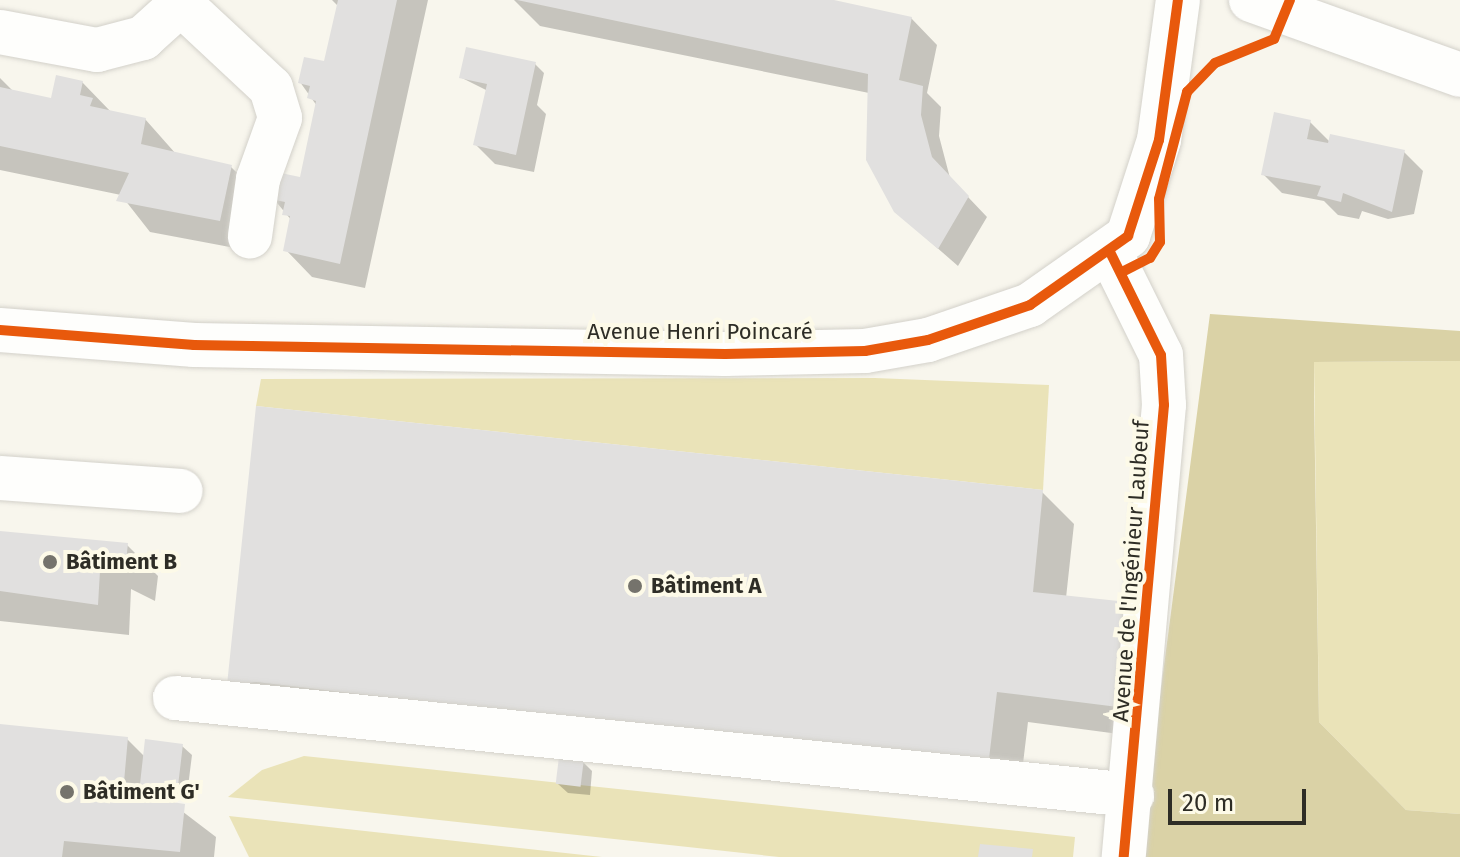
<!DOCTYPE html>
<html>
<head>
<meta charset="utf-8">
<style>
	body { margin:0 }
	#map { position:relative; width:1460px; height:857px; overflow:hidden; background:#f8f6ed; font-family:"Fira Sans",sans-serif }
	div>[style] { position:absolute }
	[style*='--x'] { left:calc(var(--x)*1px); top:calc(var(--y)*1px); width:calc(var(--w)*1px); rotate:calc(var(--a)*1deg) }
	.green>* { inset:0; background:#eae3b8 }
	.forest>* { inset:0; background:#dad2a6 }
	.shadow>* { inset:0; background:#0003 }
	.building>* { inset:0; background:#e1e0df; transform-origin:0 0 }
	.roads { filter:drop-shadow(0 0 2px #d3d1ca) drop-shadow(0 0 2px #d3d1ca) }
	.minor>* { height:44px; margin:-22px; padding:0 22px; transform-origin:22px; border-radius:22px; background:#fefefc }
	.cycleway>* { height:10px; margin:-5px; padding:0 5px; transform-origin:5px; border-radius:5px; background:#e8590c }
	.dots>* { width:22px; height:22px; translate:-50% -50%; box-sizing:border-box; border:4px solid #fdfae8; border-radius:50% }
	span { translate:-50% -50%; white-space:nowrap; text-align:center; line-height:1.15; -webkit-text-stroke:8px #fdfae8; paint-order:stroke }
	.street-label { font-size:22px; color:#2e2d26 }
	.poi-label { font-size:22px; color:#2e2d26; font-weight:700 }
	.left { translate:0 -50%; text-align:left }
	.scale { position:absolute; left:1168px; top:789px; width:138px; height:36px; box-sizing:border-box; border:4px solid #2e2d26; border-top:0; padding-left:10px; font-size:24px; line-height:28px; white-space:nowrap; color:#2e2d26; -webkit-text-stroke:6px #fdfae8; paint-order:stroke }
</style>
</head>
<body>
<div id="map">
	<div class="green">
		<i style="clip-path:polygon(1460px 361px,1460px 814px,1406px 810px,1319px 722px,1314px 362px)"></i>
		<i style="clip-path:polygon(875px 378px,1049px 385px,1043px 490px,256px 406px,261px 379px)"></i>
		<i style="clip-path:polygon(304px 756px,1075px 837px,1073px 857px,779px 857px,228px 797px,262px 770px)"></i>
		<i style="clip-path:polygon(229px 816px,602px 857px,249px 857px)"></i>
	</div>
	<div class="forest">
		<i style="clip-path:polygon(1210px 314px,1460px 331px,1460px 361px,1314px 362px,1314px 396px,1319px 722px,1406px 810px,1460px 814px,1460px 857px,1139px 857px)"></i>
	</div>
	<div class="shadow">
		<i style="clip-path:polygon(332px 0,428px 0,365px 288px,312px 277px,286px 250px,292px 221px,273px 198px,301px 179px,317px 106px,300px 82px,326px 63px,338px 6px)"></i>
		<i style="clip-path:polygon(514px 0,824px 0,911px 18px,937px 45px,927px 93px,941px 107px,939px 136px,950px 178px,987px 217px,958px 266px,895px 211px,869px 93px,540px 26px)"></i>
		<i style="clip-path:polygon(535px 64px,544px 73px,537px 105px,546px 114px,534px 172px,495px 164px,476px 145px,488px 91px,462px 78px)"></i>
		<i style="clip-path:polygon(0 78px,15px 93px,52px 101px,82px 82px,112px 113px,145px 119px,176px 154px,231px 167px,263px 198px,251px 251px,150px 232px,121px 195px,0 170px)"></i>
		<i style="clip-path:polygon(1310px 122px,1330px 142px,1404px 152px,1423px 171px,1414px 214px,1388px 219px,1362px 211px,1359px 219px,1338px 215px,1324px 201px,1282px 193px,1263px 174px)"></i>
		<i style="clip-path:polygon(1042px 492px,1074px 524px,1066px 598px,1149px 738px,1028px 722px,1019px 797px,229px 684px)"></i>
		<i style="clip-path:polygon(0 533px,127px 545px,158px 576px,155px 601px,131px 589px,129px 635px,0 621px)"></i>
		<i style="clip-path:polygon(0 726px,127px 739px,145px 757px,182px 746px,192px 755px,187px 795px,176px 794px,174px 805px,216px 837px,214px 857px,0 857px)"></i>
		<i style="clip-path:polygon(583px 762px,592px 771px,590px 795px,568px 793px,558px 784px)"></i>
	</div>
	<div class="building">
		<i style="clip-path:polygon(338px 0,397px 0,340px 264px,283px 251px,290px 216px,282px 215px,285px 202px,270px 199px,276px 172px,300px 177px,316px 101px,307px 98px,310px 86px,298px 83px,304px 57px,324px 61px)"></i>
		<i style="clip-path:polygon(517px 0,834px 0,912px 17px,899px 80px,923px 86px,921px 115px,932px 157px,969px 196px,938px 249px,894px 212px,866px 160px,868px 74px)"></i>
		<i style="clip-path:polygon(466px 47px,536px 62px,516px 155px,473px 145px,487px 84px,459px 78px)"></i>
		<i style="clip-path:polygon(56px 75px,83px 81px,80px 95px,93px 98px,90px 106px,146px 118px,141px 144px,232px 165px,220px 221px,116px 201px,129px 173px,0 146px,0 87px,51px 98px)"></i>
		<i style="clip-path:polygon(1274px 112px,1311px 120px,1307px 139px,1328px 143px,1330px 134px,1405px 150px,1392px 212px,1343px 193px,1341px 202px,1317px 196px,1321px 186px,1261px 175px)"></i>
		<i style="clip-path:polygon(256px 406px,1043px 490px,1033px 592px,1128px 602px,1118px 707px,997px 692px,988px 767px,256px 682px,227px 685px)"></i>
		<i style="clip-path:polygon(0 531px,128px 543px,125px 571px,108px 569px,109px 554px,101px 554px,98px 605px,0 591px)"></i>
		<i style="clip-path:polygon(0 724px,128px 737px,124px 782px,140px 784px,145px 739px,183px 744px,178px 786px,167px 785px,165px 801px,185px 804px,180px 852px,64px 841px,62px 857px,0 857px)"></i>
		<i style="left:559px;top:757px;width:25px;height:27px;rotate:7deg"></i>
		<i style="clip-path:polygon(980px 844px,1033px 849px,1032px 857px,978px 857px)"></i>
	</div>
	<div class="roads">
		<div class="minor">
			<i style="--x:1251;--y:0;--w:222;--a:19.7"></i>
			<i style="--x:181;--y:4;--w:123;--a:43"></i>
			<i style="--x:271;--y:88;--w:31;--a:73"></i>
			<i style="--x:280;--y:118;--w:65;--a:109.8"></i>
			<i style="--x:258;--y:179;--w:58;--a:98"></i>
			<i style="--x:0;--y:32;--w:99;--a:10.5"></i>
			<i style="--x:97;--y:50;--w:48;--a:-14.6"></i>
			<i style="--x:143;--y:38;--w:57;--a:-42.1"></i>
			<i style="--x:1110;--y:252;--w:115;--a:63.7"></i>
			<i style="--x:1161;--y:355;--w:50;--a:86.6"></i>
			<i style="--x:1164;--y:405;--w:454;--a:95.1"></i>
			<i style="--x:0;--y:330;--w:195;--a:4.4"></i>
			<i style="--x:194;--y:345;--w:531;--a:0.97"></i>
			<i style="--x:725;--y:354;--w:140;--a:-1.2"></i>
			<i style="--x:865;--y:351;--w:64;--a:-9.9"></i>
			<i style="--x:928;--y:340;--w:108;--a:-18.9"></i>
			<i style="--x:1030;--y:305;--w:120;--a:-35.1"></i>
			<i style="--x:1128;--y:236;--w:101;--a:-72.1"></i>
			<i style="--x:1159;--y:140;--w:141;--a:-82.3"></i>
			<i style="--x:0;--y:478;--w:181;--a:4.1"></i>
			<i style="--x:175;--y:698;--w:962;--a:5.79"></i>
		</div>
	</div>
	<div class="cycleway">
		<i style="--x:1110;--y:252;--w:115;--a:63.7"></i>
		<i style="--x:1161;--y:355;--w:50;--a:86.6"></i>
		<i style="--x:1164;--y:405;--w:454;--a:95.1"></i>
		<i style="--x:1124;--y:271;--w:29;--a:-27"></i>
		<i style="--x:1150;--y:258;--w:19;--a:-58"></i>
		<i style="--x:1160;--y:242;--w:43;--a:-91.3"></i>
		<i style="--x:1159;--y:199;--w:111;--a:-75.3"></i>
		<i style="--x:1187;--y:92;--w:40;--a:-46"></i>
		<i style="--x:1215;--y:63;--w:64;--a:-22.1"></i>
		<i style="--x:1274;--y:39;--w:42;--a:-67.7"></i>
		<i style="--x:0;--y:330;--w:195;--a:4.4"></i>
		<i style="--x:194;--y:345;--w:531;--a:0.97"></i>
		<i style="--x:725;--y:354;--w:140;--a:-1.2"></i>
		<i style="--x:865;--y:351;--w:64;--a:-9.9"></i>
		<i style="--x:928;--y:340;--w:108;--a:-18.9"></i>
		<i style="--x:1030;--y:305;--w:120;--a:-35.1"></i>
		<i style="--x:1128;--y:236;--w:101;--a:-72.1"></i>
		<i style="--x:1159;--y:140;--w:141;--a:-82.3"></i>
	</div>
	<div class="dots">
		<i style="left:50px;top:562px;background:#75736c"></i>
		<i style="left:635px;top:586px;background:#75736c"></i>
		<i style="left:67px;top:792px;background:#75736c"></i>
	</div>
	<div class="street-label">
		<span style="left:700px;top:332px">Avenue Henri Poincaré</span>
		<span style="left:1131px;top:571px;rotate:-86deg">Avenue de l'Ingénieur Laubeuf</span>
	</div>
	<div class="poi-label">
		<span class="left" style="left:66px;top:562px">Bâtiment B</span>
		<span class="left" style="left:651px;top:586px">Bâtiment A</span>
		<span class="left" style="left:83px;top:792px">Bâtiment G'</span>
	</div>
	<div class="scale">20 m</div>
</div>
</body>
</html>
